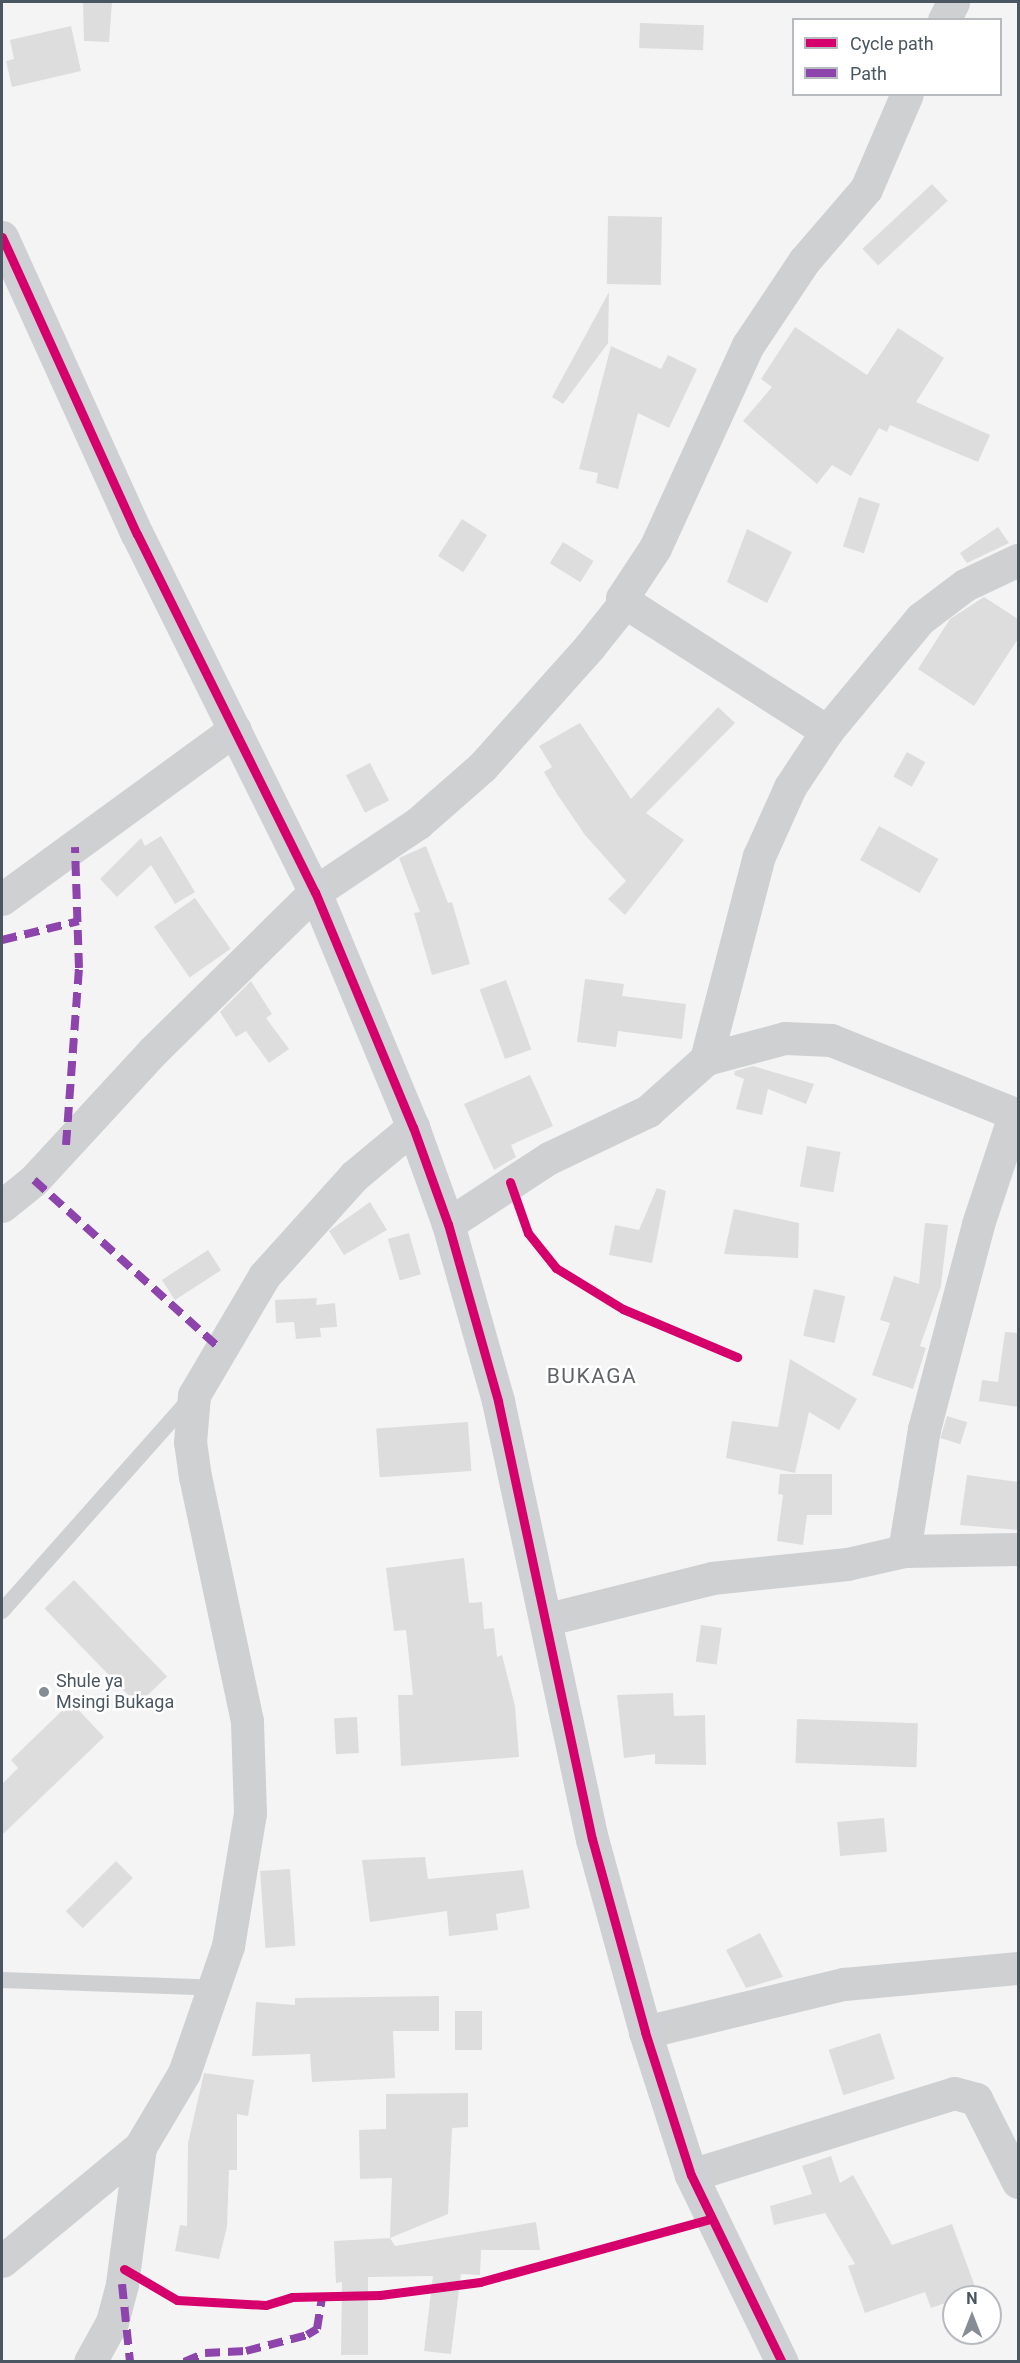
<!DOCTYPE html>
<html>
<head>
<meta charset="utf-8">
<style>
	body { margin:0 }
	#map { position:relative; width:1020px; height:2363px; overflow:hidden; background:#f4f4f4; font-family:Roboto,sans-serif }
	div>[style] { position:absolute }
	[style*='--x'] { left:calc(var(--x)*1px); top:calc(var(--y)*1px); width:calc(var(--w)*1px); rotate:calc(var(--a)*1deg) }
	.building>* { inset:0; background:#ddddde; transform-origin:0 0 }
	.lane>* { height:16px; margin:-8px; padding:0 8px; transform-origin:8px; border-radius:8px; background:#ced0d2 }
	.street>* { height:33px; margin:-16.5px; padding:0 16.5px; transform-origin:16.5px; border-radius:16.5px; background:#ced0d2 }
	.secondary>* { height:33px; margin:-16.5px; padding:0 16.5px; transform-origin:16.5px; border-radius:16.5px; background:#ced0d4 }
	.quiet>* { height:8px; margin-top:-4px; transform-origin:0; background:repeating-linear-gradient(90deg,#8e44ad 0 15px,transparent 0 23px) }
	.cycleway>* { height:9px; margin:-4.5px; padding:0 4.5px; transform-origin:4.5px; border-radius:4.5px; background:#d6006c }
	.dots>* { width:16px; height:16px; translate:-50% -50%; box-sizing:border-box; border:3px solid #fff; border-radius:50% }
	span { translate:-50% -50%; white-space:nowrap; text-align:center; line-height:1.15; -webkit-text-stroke:5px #fff; paint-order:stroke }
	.poi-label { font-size:18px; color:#4a5661 }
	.left { translate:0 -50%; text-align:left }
	.quarter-label { font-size:21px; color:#5f6368; letter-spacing:1.5px }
	.frame { position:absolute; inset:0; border:3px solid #4a5661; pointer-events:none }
	.legend { position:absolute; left:792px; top:18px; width:210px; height:78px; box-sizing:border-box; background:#fff; border:2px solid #b7bbc0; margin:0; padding:8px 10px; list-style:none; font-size:18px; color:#4a5661 }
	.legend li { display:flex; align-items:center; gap:12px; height:30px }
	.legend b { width:30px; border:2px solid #b7bbc0 }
	.north { position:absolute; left:942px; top:2285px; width:60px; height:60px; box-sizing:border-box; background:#fff; border:2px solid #b7bbc0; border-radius:50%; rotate:0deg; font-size:16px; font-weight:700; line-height:24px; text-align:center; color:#4a5661 }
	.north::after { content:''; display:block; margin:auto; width:21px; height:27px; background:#868d94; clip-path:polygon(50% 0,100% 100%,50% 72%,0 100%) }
</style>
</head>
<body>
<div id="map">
	<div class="building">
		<i style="clip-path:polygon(83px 2px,112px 2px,109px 42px,84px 41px)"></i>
		<i style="left:640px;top:23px;width:64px;height:25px;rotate:2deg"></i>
		<i style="clip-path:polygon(71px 26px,81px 71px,12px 87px,6px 61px,14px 59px,10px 40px)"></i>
		<i style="left:932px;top:184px;width:23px;height:95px;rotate:47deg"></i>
		<i style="left:608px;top:216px;width:54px;height:68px;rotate:1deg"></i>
		<i style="clip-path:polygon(609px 292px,608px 343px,563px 404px,552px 397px)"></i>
		<i style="clip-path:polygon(795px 327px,867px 375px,898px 328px,944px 358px,916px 402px,990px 435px,978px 462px,890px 425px,887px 432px,879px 428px,851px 476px,832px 465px,817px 484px,743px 421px,772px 387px,761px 379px)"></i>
		<i style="clip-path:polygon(611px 346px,661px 369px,668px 355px,697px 369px,669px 428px,638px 413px,618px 489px,596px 483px,598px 473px,579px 469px)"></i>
		<i style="left:859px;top:497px;width:22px;height:52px;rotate:18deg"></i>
		<i style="left:462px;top:519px;width:30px;height:44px;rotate:33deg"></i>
		<i style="clip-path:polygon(998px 527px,1009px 543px,967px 563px,960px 553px)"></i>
		<i style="clip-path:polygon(747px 529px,792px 552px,767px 603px,727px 582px)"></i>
		<i style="left:563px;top:542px;width:36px;height:25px;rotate:32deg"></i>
		<i style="clip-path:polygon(984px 597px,1018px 619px,1018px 639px,974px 706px,918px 669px,950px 619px)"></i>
		<i style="clip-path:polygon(718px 707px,735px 723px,646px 813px,684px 840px,625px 915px,608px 899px,626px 881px,585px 835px,557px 794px,544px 772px,552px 767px,539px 746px,580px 723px,631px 799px)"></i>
		<i style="left:907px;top:752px;width:21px;height:28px;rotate:29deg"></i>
		<i style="left:370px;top:763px;width:42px;height:27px;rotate:63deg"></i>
		<i style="left:879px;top:826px;width:68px;height:39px;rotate:29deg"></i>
		<i style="clip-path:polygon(161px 836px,195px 892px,175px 904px,151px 865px,117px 897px,100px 879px,141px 838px,145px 846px)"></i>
		<i style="clip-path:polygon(426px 846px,448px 903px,452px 902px,470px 964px,432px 975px,414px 913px,420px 912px,399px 858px)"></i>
		<i style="left:195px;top:898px;width:62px;height:50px;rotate:55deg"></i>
		<i style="clip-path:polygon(585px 979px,624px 984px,622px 996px,686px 1004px,682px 1039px,618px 1031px,616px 1047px,577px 1042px)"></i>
		<i style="left:506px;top:980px;width:74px;height:28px;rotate:70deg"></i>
		<i style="clip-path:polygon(251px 981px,272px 1014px,266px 1018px,289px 1049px,269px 1063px,246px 1031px,236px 1037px,220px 1012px)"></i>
		<i style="clip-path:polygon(753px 1066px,814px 1084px,806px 1104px,768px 1089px,762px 1115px,736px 1109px,744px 1079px,734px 1075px,735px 1071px)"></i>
		<i style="clip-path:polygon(530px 1075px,553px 1126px,511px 1145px,516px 1157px,494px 1170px,464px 1104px)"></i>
		<i style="left:807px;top:1146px;width:34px;height:41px;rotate:10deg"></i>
		<i style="clip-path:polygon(657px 1188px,666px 1191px,652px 1263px,609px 1255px,615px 1225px,639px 1230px)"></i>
		<i style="clip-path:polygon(370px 1202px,387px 1230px,344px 1255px,329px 1231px)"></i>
		<i style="clip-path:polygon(734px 1209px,799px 1223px,798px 1258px,724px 1254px)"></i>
		<i style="clip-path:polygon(925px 1223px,948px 1225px,941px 1286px,920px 1346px,926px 1348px,913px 1389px,872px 1375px,890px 1323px,880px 1320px,894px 1276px,919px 1284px)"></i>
		<i style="left:409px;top:1233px;width:43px;height:22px;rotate:74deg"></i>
		<i style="left:208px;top:1250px;width:24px;height:55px;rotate:57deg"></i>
		<i style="left:814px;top:1289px;width:32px;height:48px;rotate:13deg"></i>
		<i style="clip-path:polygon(317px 1298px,316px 1305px,335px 1303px,337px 1327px,320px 1328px,321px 1337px,296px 1339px,294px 1322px,276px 1323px,275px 1300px)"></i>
		<i style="clip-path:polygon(1005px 1332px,1018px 1333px,1018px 1407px,979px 1401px,982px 1380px,998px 1382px)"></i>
		<i style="clip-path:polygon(790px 1359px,857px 1399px,839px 1430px,809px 1412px,795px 1473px,726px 1458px,732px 1421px,778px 1427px)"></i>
		<i style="left:947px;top:1416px;width:21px;height:23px;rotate:17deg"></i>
		<i style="left:468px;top:1422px;width:49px;height:92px;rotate:86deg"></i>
		<i style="clip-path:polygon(780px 1474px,832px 1474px,832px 1515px,807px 1515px,803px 1545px,777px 1541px,783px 1495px,778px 1494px)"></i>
		<i style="clip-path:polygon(967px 1475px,1018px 1482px,1018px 1530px,960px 1525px)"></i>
		<i style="clip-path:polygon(464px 1558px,469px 1603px,482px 1602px,484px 1629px,494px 1628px,497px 1657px,502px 1655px,515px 1706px,519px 1757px,401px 1766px,398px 1695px,413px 1695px,406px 1630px,394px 1631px,386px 1568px)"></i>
		<i style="left:74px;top:1580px;width:134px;height:41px;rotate:46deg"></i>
		<i style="left:701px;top:1625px;width:21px;height:37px;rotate:8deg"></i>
		<i style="clip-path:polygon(673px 1693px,674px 1716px,705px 1715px,706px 1765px,655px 1764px,655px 1754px,624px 1758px,617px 1695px)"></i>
		<i style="clip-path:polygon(71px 1702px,104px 1737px,2px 1835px,2px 1784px,18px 1768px,11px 1760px)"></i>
		<i style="left:357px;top:1717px;width:36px;height:23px;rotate:87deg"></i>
		<i style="left:797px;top:1719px;width:121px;height:44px;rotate:2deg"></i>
		<i style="left:884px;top:1818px;width:34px;height:47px;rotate:85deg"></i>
		<i style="clip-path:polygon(425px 1857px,428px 1879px,523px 1870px,530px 1908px,496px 1914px,498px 1930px,449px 1936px,447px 1911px,370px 1922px,362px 1860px)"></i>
		<i style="left:116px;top:1861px;width:24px;height:71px;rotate:45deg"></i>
		<i style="left:290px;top:1869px;width:77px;height:30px;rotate:86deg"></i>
		<i style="clip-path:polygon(760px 1933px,783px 1977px,746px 1988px,726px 1950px)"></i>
		<i style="clip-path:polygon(439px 1996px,439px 2031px,393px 2031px,395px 2078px,312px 2082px,310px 2054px,252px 2056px,256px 2002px,295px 2005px,295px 1998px)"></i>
		<i style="left:455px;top:2011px;width:27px;height:39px"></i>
		<i style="left:880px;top:2033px;width:48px;height:54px;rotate:72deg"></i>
		<i style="clip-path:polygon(204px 2073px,254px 2080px,248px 2116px,237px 2114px,237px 2170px,229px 2170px,227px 2227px,219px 2259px,175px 2251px,180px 2225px,187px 2226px,188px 2143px)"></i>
		<i style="clip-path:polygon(468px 2093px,468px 2127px,452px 2128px,448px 2214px,390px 2238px,395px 2246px,536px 2222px,540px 2250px,481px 2250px,480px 2275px,461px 2274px,451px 2354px,424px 2351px,433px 2276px,368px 2277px,368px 2355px,341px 2355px,342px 2282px,336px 2283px,334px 2241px,390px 2238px,392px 2178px,360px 2179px,359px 2130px,386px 2129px,386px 2094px)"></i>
		<i style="clip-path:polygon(831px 2156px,840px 2183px,853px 2175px,892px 2245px,952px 2224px,977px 2292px,931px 2308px,925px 2292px,865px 2313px,848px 2266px,855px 2264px,825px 2213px,774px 2225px,770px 2206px,812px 2194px,802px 2166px)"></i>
	</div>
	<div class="lane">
		<i style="--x:2;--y:1611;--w:283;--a:-48.4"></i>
		<i style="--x:2;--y:1980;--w:214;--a:2.1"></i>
	</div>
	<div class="street">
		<i style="--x:944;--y:20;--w:20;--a:-63"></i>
		<i style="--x:625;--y:602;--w:240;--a:32.6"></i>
		<i style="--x:2;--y:899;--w:288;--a:-36.1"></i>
		<i style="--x:706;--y:1059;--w:82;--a:-14.9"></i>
		<i style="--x:785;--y:1038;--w:46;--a:2.5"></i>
		<i style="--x:831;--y:1040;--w:201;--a:21.9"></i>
		<i style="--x:2;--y:1206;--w:41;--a:-39.1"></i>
		<i style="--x:34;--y:1180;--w:176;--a:-47.3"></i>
		<i style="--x:153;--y:1051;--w:227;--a:-44.5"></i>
		<i style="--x:315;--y:892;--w:124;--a:-33.8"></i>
		<i style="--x:418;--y:823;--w:85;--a:-41.2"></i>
		<i style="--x:482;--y:767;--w:162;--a:-48.2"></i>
		<i style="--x:590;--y:646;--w:56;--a:-51.5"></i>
		<i style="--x:625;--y:602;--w:5;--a:-127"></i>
		<i style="--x:622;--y:598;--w:60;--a:-56.6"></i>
		<i style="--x:655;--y:548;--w:223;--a:-65.4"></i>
		<i style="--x:748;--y:345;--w:101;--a:-56.3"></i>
		<i style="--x:804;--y:261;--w:95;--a:-49.3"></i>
		<i style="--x:866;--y:189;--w:103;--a:-66.7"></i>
		<i style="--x:448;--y:1224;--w:121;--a:-33.2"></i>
		<i style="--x:549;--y:1158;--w:110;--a:-25.4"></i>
		<i style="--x:648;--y:1111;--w:78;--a:-41.9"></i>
		<i style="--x:706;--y:1059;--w:210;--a:-75.4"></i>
		<i style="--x:759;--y:856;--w:76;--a:-65.8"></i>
		<i style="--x:790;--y:787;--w:67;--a:-56.5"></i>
		<i style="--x:827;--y:731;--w:146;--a:-50.3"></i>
		<i style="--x:920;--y:619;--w:56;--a:-37.1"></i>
		<i style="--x:965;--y:585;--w:59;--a:-25.3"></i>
		<i style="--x:904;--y:1551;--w:124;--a:-80.7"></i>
		<i style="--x:924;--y:1429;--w:212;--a:-75.2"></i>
		<i style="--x:978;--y:1224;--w:117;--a:-71.6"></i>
		<i style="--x:548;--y:1619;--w:169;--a:-14"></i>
		<i style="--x:712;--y:1578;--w:136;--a:-5.9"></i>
		<i style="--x:847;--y:1564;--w:58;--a:-12.8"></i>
		<i style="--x:904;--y:1551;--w:114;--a:-1"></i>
		<i style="--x:645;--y:2032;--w:205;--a:-13.6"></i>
		<i style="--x:844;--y:1984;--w:175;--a:-5.3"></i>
		<i style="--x:691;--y:2175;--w:275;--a:-17.3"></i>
		<i style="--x:954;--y:2093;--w:23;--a:15"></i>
		<i style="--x:976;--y:2099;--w:93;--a:63.2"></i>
		<i style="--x:2;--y:2261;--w:179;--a:-39.6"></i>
		<i style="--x:140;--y:2147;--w:86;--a:-59.3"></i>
		<i style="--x:184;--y:2073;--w:134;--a:-70.9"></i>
		<i style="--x:228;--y:1946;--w:135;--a:-80.6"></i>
		<i style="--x:250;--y:1813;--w:92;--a:-91.9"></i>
		<i style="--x:247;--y:1721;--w:249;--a:-102"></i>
		<i style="--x:195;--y:1477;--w:35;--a:-98"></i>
		<i style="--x:190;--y:1442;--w:47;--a:-85.1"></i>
		<i style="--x:194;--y:1395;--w:138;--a:-59.5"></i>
		<i style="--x:264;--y:1276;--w:135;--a:-48"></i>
		<i style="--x:354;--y:1176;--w:77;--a:-39.7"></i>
		<i style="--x:90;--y:2362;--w:46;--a:-61.2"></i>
		<i style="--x:112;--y:2322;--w:39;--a:-75"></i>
		<i style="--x:122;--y:2284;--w:138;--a:-82.5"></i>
	</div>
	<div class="secondary">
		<i style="--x:2;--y:237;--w:326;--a:65.6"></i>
		<i style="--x:137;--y:534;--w:400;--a:63.6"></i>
		<i style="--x:315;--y:892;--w:255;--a:67.4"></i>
		<i style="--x:413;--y:1127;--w:103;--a:70.2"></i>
		<i style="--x:448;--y:1224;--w:184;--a:74.2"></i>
		<i style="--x:498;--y:1401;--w:448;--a:77.9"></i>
		<i style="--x:592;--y:1839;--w:200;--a:74.6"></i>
		<i style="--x:645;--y:2032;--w:150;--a:72.2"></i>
		<i style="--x:691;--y:2175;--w:208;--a:64.1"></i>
	</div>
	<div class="quiet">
		<i style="--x:2;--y:940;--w:79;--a:-13.9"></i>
		<i style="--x:66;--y:1145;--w:177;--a:-85.8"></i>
		<i style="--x:79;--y:968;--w:121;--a:-91.9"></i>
		<i style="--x:34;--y:1180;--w:248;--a:42.2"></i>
		<i style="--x:122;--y:2284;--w:78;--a:84.1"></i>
		<i style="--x:184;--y:2362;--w:23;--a:-23"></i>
		<i style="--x:205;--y:2353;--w:41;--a:-2.8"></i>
		<i style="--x:246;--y:2351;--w:63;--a:-14.7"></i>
		<i style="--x:307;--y:2335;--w:12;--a:-31"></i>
		<i style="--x:317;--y:2329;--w:31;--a:-81"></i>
	</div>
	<div class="cycleway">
		<i style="--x:2;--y:237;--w:326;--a:65.6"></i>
		<i style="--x:137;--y:534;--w:400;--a:63.6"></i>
		<i style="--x:315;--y:892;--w:255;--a:67.4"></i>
		<i style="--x:413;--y:1127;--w:103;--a:70.2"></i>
		<i style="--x:448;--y:1224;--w:184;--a:74.2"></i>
		<i style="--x:498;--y:1401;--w:448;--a:77.9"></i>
		<i style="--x:592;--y:1839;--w:200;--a:74.6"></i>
		<i style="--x:645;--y:2032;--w:150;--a:72.2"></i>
		<i style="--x:691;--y:2175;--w:208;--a:64.1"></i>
		<i style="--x:510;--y:1182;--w:54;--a:70.6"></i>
		<i style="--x:528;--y:1233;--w:45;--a:51.3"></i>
		<i style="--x:556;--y:1268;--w:79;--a:31.5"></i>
		<i style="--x:623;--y:1309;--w:124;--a:22.8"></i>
		<i style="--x:124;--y:2269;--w:61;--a:30.3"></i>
		<i style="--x:177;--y:2300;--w:89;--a:3.2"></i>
		<i style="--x:266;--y:2305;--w:27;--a:-17"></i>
		<i style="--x:292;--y:2297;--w:88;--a:-1.3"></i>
		<i style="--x:380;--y:2295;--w:101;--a:-7.4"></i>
		<i style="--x:480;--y:2282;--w:239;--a:-15.3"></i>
	</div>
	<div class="dots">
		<i style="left:44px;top:1692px;background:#868d94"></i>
	</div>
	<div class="poi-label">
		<span class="left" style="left:56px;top:1692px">Shule ya<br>Msingi Bukaga</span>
	</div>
	<div class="quarter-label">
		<span style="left:592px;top:1376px">BUKAGA</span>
	</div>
	<div class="frame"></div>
	<ul class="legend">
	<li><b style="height:8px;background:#d6006c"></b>Cycle path</li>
	<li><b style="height:8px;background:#8e44ad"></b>Path</li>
	</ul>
	<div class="north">N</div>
</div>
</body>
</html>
